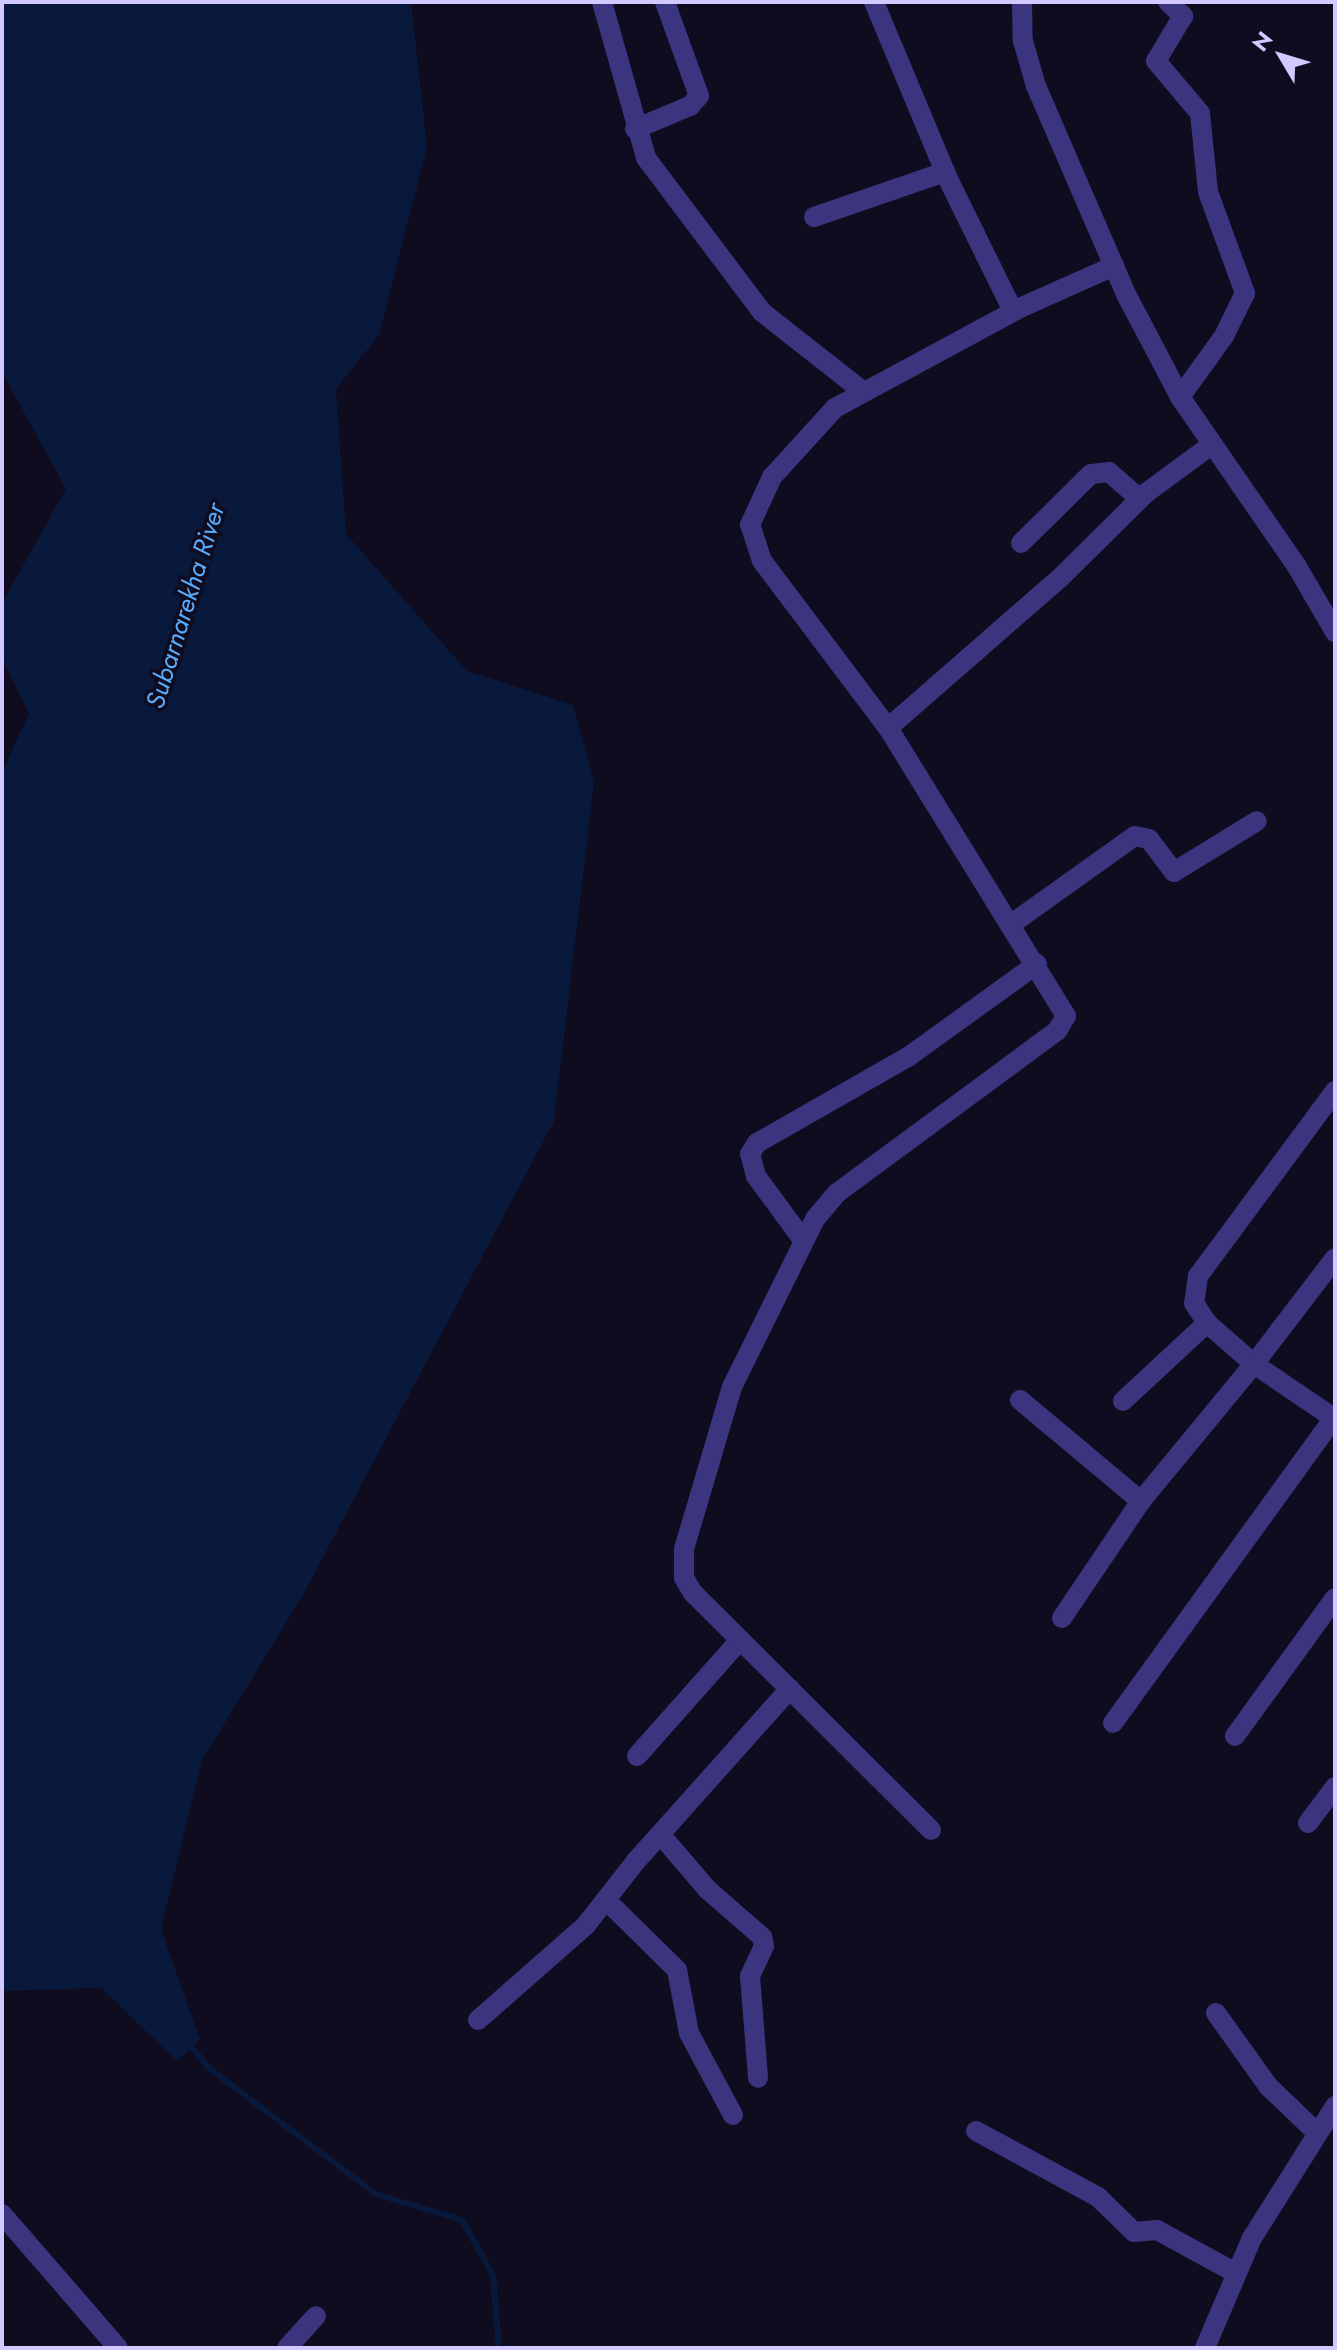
<!DOCTYPE html>
<html>
<head>
<meta charset="utf-8">
<style>
	body { margin:0 }
	#map { position:relative; width:1337px; height:2350px; overflow:hidden; background:#100c1f; font-family:Jost,sans-serif }
	div>[style] { position:absolute }
	[style*='--x'] { left:calc(var(--x)*1px); top:calc(var(--y)*1px); width:calc(var(--w)*1px); rotate:calc(var(--a)*1deg) }
	.water>* { inset:0; background:#08193c }
	.stream>* { height:6px; margin:-3px; padding:0 3px; transform-origin:3px; border-radius:3px; background:#08193c }
	.street>* { height:20px; margin:-10px; padding:0 10px; transform-origin:10px; border-radius:10px; background:#3b357f }
	span { translate:-50% -50%; white-space:nowrap; text-align:center; line-height:1.15; -webkit-text-stroke:7px #100c1f; paint-order:stroke }
	.water-label { font-size:26px; color:#57abff; font-style:italic }
	.frame { position:absolute; inset:0; border:4px solid #d1c9ff; pointer-events:none }
	.north { position:absolute; left:1241px; top:16px; width:80px; height:80px; -webkit-text-stroke:6px #100c1f; paint-order:stroke; rotate:308deg; font-size:22px; font-weight:700; line-height:32px; text-align:center; color:#d1c9ff }
	.north::after { content:''; display:block; margin:auto; width:28px; height:36px; background:#d1c9ff; clip-path:polygon(50% 0,100% 100%,50% 72%,0 100%) }
</style>
</head>
<body>
<div id="map">
	<div class="water">
		<i style="clip-path:polygon(2px 2px,411px 2px,427px 147px,379px 335px,336px 389px,346px 534px,467px 671px,573px 705px,594px 782px,554px 1121px,303px 1595px,202px 1760px,161px 1929px,200px 2040px,177px 2061px,101px 1988px,2px 1991px,2px 772px,29px 714px,2px 658px,2px 603px,66px 489px,2px 372px)"></i>
	</div>
	<div class="stream">
		<i style="--x:188;--y:2043;--w:34;--a:50"></i>
		<i style="--x:210;--y:2069;--w:208;--a:37"></i>
		<i style="--x:376;--y:2194;--w:90;--a:16.8"></i>
		<i style="--x:462;--y:2220;--w:63;--a:60.6"></i>
		<i style="--x:493;--y:2275;--w:73;--a:85.3"></i>
	</div>
	<div class="street">
		<i style="--x:602;--y:2;--w:162;--a:74.2"></i>
		<i style="--x:646;--y:158;--w:193;--a:53"></i>
		<i style="--x:762;--y:312;--w:126;--a:38.2"></i>
		<i style="--x:874;--y:2;--w:192;--a:67.3"></i>
		<i style="--x:948;--y:179;--w:147;--a:63.8"></i>
		<i style="--x:1022;--y:2;--w:39;--a:89"></i>
		<i style="--x:1023;--y:41;--w:47;--a:73.9"></i>
		<i style="--x:1036;--y:86;--w:229;--a:66.6"></i>
		<i style="--x:1127;--y:296;--w:114;--a:62.3"></i>
		<i style="--x:1180;--y:397;--w:204;--a:55.4"></i>
		<i style="--x:1296;--y:565;--w:78;--a:59.8"></i>
		<i style="--x:1168;--y:2;--w:21;--a:43"></i>
		<i style="--x:1183;--y:16;--w:52;--a:121"></i>
		<i style="--x:1156;--y:61;--w:68;--a:49.8"></i>
		<i style="--x:1200;--y:113;--w:79;--a:84.2"></i>
		<i style="--x:1208;--y:192;--w:108;--a:69.9"></i>
		<i style="--x:1245;--y:293;--w:48;--a:116"></i>
		<i style="--x:1224;--y:336;--w:75;--a:125.8"></i>
		<i style="--x:635;--y:129;--w:60;--a:-22.7"></i>
		<i style="--x:690;--y:106;--w:13;--a:-48"></i>
		<i style="--x:699;--y:96;--w:100;--a:-109.9"></i>
		<i style="--x:814;--y:217;--w:139;--a:-19"></i>
		<i style="--x:1021;--y:543;--w:98;--a:-44.6"></i>
		<i style="--x:1091;--y:474;--w:18;--a:-6"></i>
		<i style="--x:1109;--y:472;--w:41;--a:41.1"></i>
		<i style="--x:888;--y:728;--w:227;--a:-41.1"></i>
		<i style="--x:1059;--y:579;--w:122;--a:-44.7"></i>
		<i style="--x:1146;--y:493;--w:81;--a:-36.4"></i>
		<i style="--x:1010;--y:925;--w:153;--a:-35.5"></i>
		<i style="--x:1135;--y:836;--w:14;--a:12"></i>
		<i style="--x:1149;--y:839;--w:41;--a:52.9"></i>
		<i style="--x:1174;--y:872;--w:97;--a:-31.6"></i>
		<i style="--x:1335;--y:1091;--w:230;--a:126.5"></i>
		<i style="--x:1198;--y:1276;--w:27;--a:98"></i>
		<i style="--x:1194;--y:1303;--w:24;--a:57"></i>
		<i style="--x:1207;--y:1323;--w:62;--a:41.1"></i>
		<i style="--x:1254;--y:1364;--w:133;--a:-52.6"></i>
		<i style="--x:803;--y:1240;--w:79;--a:-126.3"></i>
		<i style="--x:756;--y:1176;--w:23;--a:-105"></i>
		<i style="--x:750;--y:1154;--w:13;--a:-58"></i>
		<i style="--x:757;--y:1143;--w:174;--a:-29.7"></i>
		<i style="--x:908;--y:1057;--w:159;--a:-35.8"></i>
		<i style="--x:1020;--y:1400;--w:158;--a:39.9"></i>
		<i style="--x:1123;--y:1401;--w:115;--a:-42.9"></i>
		<i style="--x:1062;--y:1618;--w:141;--a:-56"></i>
		<i style="--x:1141;--y:1501;--w:178;--a:-50.5"></i>
		<i style="--x:1254;--y:1364;--w:98;--a:34.2"></i>
		<i style="--x:1113;--y:1723;--w:379;--a:-54.1"></i>
		<i style="--x:1235;--y:1736;--w:170;--a:-54.1"></i>
		<i style="--x:637;--y:1756;--w:155;--a:-48.4"></i>
		<i style="--x:1308;--y:1823;--w:45;--a:-53.1"></i>
		<i style="--x:931;--y:1830;--w:336;--a:-135.1"></i>
		<i style="--x:693;--y:1593;--w:17;--a:-121"></i>
		<i style="--x:684;--y:1578;--w:29;--a:-90"></i>
		<i style="--x:684;--y:1549;--w:169;--a:-73.5"></i>
		<i style="--x:732;--y:1387;--w:187;--a:-63.7"></i>
		<i style="--x:815;--y:1219;--w:34;--a:-50"></i>
		<i style="--x:837;--y:1193;--w:273;--a:-36.4"></i>
		<i style="--x:1057;--y:1031;--w:17;--a:-59"></i>
		<i style="--x:1066;--y:1016;--w:339;--a:-121.7"></i>
		<i style="--x:888;--y:728;--w:209;--a:-127"></i>
		<i style="--x:762;--y:561;--w:38;--a:-108"></i>
		<i style="--x:750;--y:525;--w:53;--a:-65.4"></i>
		<i style="--x:772;--y:477;--w:93;--a:-47.6"></i>
		<i style="--x:835;--y:408;--w:213;--a:-28.4"></i>
		<i style="--x:1022;--y:307;--w:101;--a:-24"></i>
		<i style="--x:660;--y:1834;--w:74;--a:49.4"></i>
		<i style="--x:708;--y:1890;--w:72;--a:41"></i>
		<i style="--x:762;--y:1937;--w:9;--a:77"></i>
		<i style="--x:764;--y:1946;--w:33;--a:115"></i>
		<i style="--x:750;--y:1976;--w:102;--a:85.5"></i>
		<i style="--x:606;--y:1900;--w:100;--a:44.6"></i>
		<i style="--x:677;--y:1970;--w:64;--a:79.2"></i>
		<i style="--x:689;--y:2033;--w:93;--a:61.8"></i>
		<i style="--x:1216;--y:2013;--w:90;--a:54.5"></i>
		<i style="--x:1268;--y:2086;--w:68;--a:43.8"></i>
		<i style="--x:478;--y:2020;--w:144;--a:-41.3"></i>
		<i style="--x:586;--y:1925;--w:81;--a:-52"></i>
		<i style="--x:636;--y:1861;--w:231;--a:-48.2"></i>
		<i style="--x:976;--y:2131;--w:139;--a:28.4"></i>
		<i style="--x:1098;--y:2197;--w:50;--a:44.2"></i>
		<i style="--x:1134;--y:2232;--w:23;--a:-5"></i>
		<i style="--x:1157;--y:2230;--w:88;--a:28.6"></i>
		<i style="--x:2;--y:2214;--w:177;--a:49.1"></i>
		<i style="--x:287;--y:2348;--w:43;--a:-47.8"></i>
		<i style="--x:1205;--y:2348;--w:120;--a:-66.9"></i>
		<i style="--x:1252;--y:2238;--w:156;--a:-57.8"></i>
	</div>
	<div class="water-label">
		<span style="left:186px;top:606px;rotate:-73deg">Subarnarekha River</span>
	</div>
	<div class="frame"></div>
	<div class="north">N</div>
</div>
</body>
</html>
